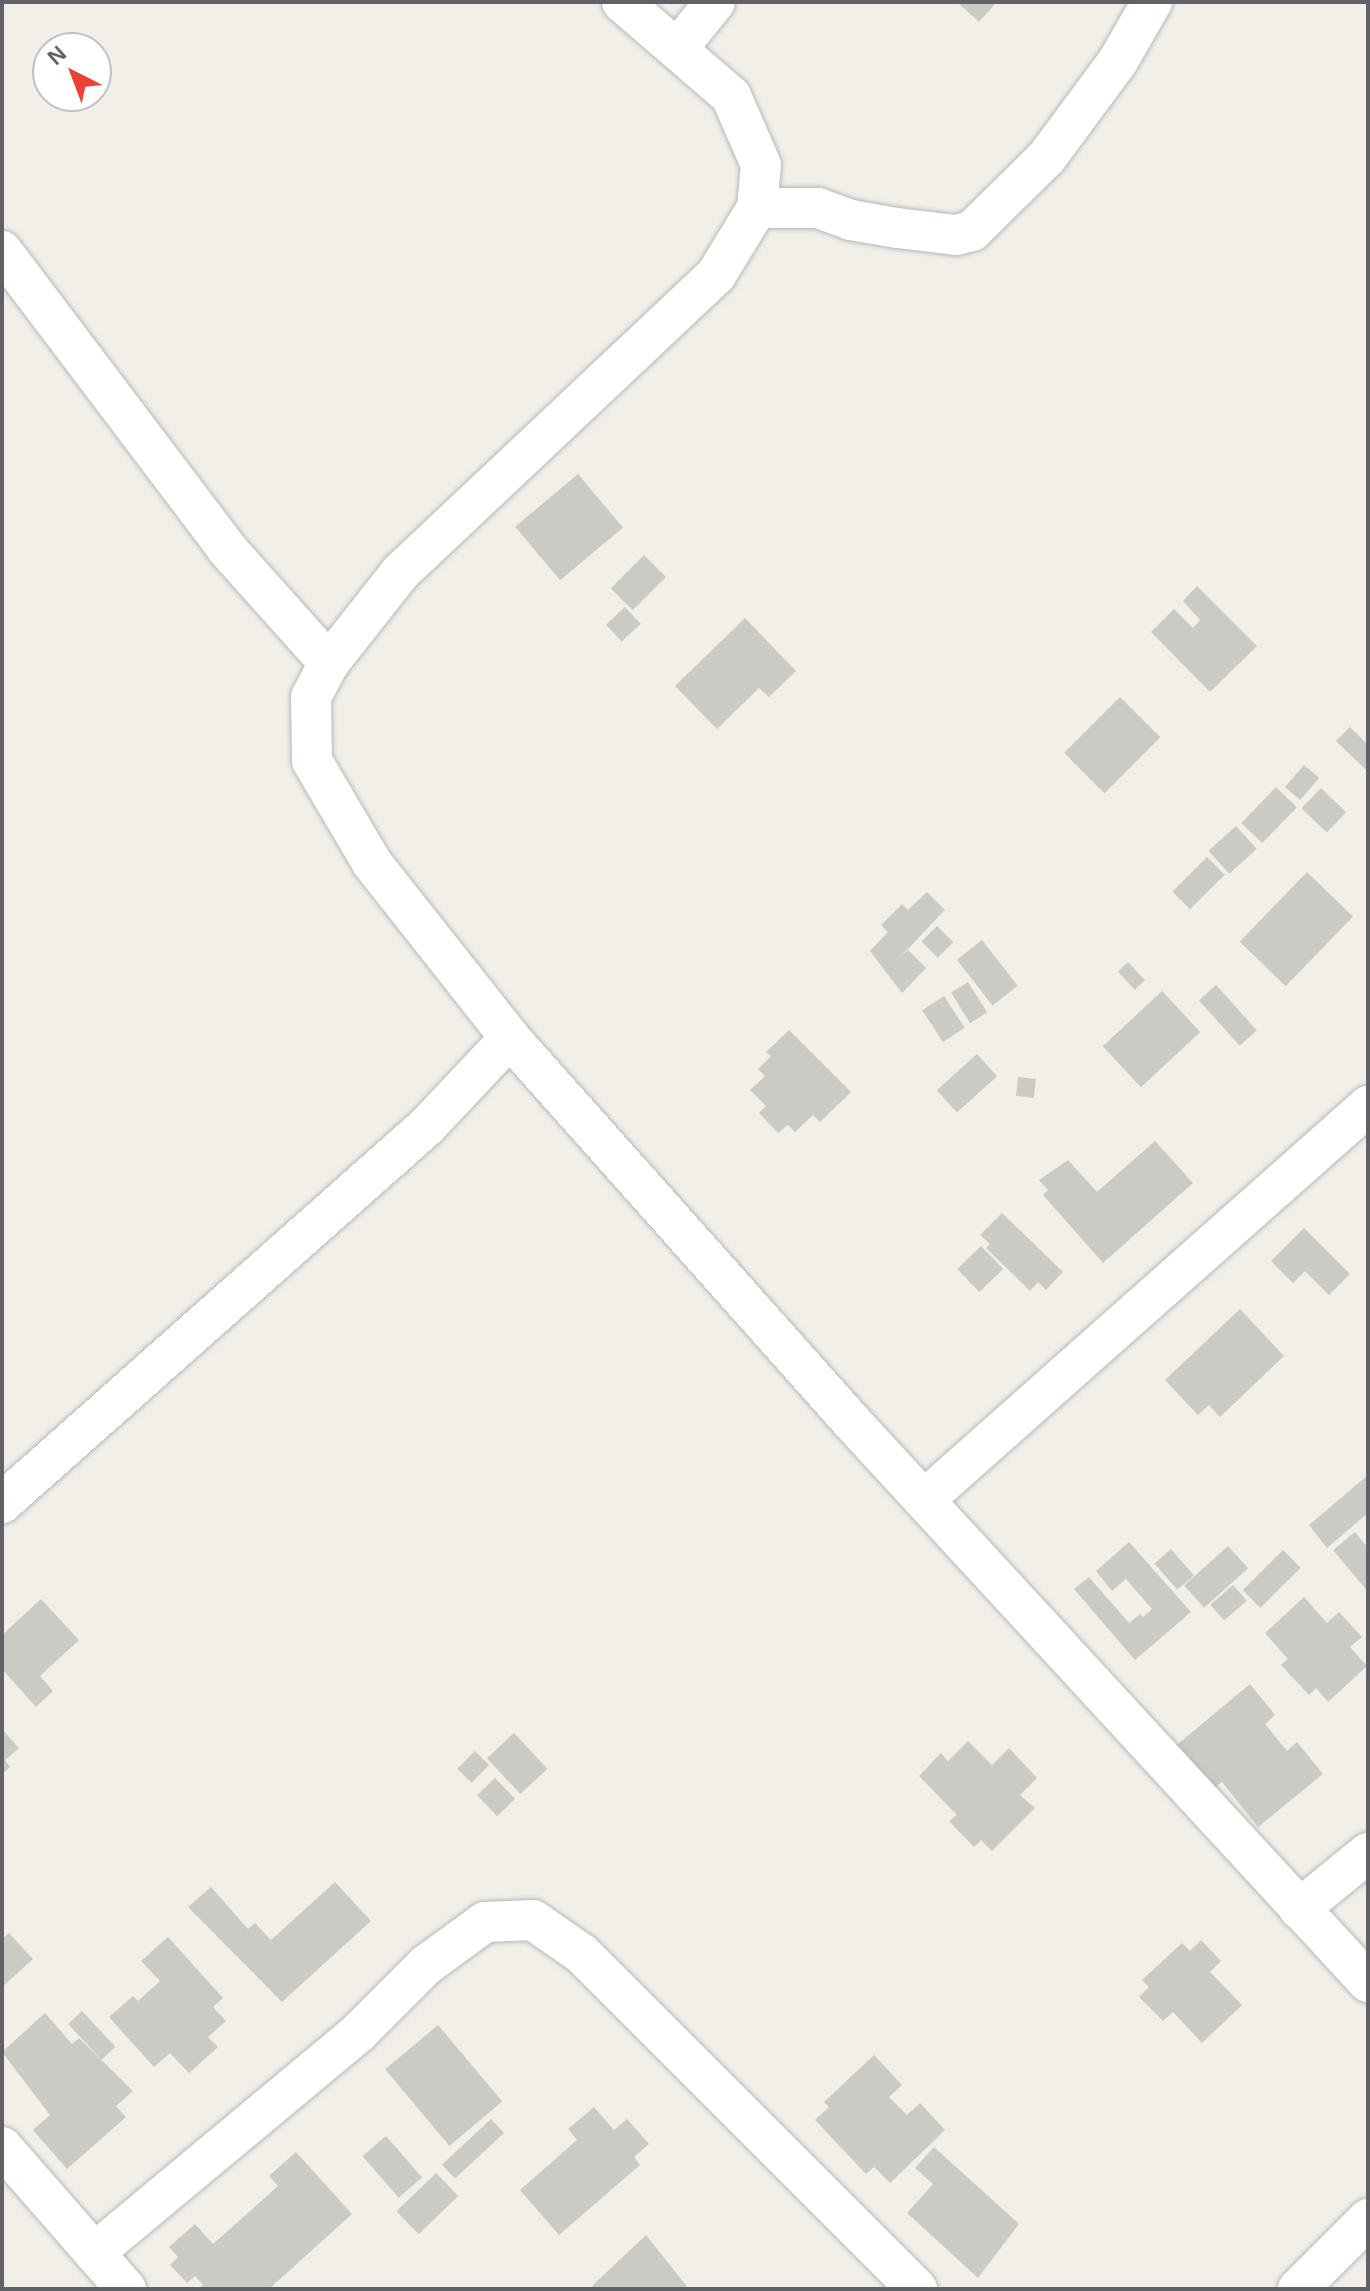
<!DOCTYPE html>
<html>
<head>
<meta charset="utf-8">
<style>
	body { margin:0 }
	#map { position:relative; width:1370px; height:2291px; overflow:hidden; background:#f1efe8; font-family:Helvetica,sans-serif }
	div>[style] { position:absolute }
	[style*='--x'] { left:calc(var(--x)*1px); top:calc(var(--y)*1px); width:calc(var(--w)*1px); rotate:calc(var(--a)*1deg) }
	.building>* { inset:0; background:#cccac5; transform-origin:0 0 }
	.roads { filter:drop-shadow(0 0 2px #b5b8bc) drop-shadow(0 0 2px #b5b8bc) }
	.minor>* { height:40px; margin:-20px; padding:0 20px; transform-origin:20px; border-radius:20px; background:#fff }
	span { translate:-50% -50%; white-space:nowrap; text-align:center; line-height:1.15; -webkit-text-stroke:6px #fff; paint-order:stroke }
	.frame { position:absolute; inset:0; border:4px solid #5f6368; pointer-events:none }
	.north { position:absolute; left:32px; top:32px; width:80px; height:80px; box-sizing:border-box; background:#fff; border:2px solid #bfc1c3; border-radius:50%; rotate:318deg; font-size:22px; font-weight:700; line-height:32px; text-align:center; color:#5f6368 }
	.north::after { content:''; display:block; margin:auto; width:28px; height:36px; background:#ea4335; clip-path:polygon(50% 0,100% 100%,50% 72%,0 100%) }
</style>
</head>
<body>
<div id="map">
	<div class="building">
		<i style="clip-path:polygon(957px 2px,997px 2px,979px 22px)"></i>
		<i style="left:578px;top:474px;width:70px;height:82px;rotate:50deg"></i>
		<i style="left:644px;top:555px;width:31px;height:47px;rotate:45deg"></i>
		<i style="clip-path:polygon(1197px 586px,1257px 646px,1210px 692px,1151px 632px,1174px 609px,1193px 628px,1200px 620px,1183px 601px)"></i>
		<i style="left:625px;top:607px;width:23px;height:26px;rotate:47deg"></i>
		<i style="clip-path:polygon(745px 618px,796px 671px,769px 697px,759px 688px,717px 729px,675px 686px)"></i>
		<i style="left:1120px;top:697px;width:57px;height:79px;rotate:45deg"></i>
		<i style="clip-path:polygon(1350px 727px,1368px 745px,1366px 770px,1336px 741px)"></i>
		<i style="left:1304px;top:765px;width:20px;height:29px;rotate:41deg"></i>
		<i style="left:1276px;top:787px;width:29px;height:50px;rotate:44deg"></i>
		<i style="left:1321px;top:788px;width:35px;height:28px;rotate:44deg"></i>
		<i style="left:1236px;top:826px;width:31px;height:37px;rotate:48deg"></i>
		<i style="left:1207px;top:857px;width:25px;height:49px;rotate:45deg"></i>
		<i style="left:1307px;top:872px;width:64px;height:97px;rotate:44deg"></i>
		<i style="clip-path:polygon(927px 892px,945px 910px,899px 958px,908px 950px,926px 968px,902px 993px,870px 951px,888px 932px,881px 925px,902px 904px,908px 910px)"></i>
		<i style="left:937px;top:926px;width:23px;height:22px;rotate:45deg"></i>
		<i style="left:982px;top:940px;width:58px;height:32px;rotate:52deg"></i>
		<i style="left:1128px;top:962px;width:25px;height:14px;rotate:47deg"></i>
		<i style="left:968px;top:982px;width:36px;height:20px;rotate:58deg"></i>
		<i style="left:1216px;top:985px;width:61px;height:23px;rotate:48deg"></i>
		<i style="left:1162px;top:991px;width:56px;height:81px;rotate:47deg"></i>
		<i style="left:944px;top:996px;width:38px;height:26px;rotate:57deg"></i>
		<i style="clip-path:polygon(789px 1030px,851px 1092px,820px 1122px,813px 1115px,795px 1132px,788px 1125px,778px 1133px,759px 1113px,766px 1106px,750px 1090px,765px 1076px,758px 1069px,771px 1056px,766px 1052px)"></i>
		<i style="left:977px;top:1054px;width:30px;height:54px;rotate:48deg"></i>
		<i style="left:1018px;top:1077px;width:18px;height:19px;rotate:6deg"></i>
		<i style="clip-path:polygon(1155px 1141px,1193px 1183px,1103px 1263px,1043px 1195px,1048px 1190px,1039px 1180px,1068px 1160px,1097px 1192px)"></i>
		<i style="clip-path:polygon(1002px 1213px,1063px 1272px,1046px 1290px,1038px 1282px,1030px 1291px,986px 1248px,990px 1244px,980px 1235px)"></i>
		<i style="clip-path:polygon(1304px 1228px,1350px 1274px,1329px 1295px,1305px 1271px,1293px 1283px,1271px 1261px)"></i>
		<i style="left:981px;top:1246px;width:32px;height:33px;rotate:46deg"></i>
		<i style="clip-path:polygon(1240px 1309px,1284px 1356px,1220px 1417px,1209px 1405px,1198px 1415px,1165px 1380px)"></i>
		<i style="clip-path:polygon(1368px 1475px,1368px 1513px,1327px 1548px,1309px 1525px)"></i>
		<i style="clip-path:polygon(1355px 1532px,1368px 1548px,1368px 1592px,1333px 1550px)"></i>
		<i style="clip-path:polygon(1129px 1542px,1191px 1612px,1135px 1660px,1074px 1589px,1089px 1577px,1129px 1623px,1140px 1614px,1143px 1617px,1152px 1609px,1126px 1579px,1112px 1591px,1096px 1571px)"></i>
		<i style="left:1228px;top:1546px;width:30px;height:59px;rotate:48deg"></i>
		<i style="left:1171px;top:1549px;width:35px;height:22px;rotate:49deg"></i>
		<i style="left:1283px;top:1550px;width:25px;height:57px;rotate:45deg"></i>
		<i style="left:1233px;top:1585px;width:21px;height:30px;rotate:49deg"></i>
		<i style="clip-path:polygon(1304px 1597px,1327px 1623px,1339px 1612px,1362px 1637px,1350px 1647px,1367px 1666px,1328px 1702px,1316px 1688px,1309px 1695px,1281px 1665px,1288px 1659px,1265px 1633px)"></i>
		<i style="clip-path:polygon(41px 1599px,79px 1640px,40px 1676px,53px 1691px,36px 1707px,2px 1669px,2px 1635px)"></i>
		<i style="clip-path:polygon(1250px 1684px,1275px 1715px,1265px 1724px,1287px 1751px,1297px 1742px,1323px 1774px,1258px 1827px,1222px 1782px,1208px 1793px,1172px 1749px)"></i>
		<i style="clip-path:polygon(2px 1729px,19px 1748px,5px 1760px,10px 1767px,2px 1774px)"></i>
		<i style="left:514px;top:1733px;width:49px;height:37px;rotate:47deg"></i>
		<i style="clip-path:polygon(968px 1741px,992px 1765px,1009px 1748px,1037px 1778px,1020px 1795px,1035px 1808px,992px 1851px,981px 1840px,974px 1847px,949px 1821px,957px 1815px,919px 1776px,941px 1753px,948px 1761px)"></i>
		<i style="left:475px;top:1751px;width:20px;height:25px;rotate:45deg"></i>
		<i style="left:495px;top:1778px;width:29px;height:25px;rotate:46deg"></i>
		<i style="clip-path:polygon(335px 1882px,371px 1921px,282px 2002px,188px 1907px,211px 1887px,248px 1929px,255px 1923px,271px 1940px)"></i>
		<i style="clip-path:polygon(9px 1933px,33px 1959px,2px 1987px,2px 1939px)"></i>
		<i style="clip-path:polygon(168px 1937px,223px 1998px,213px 2007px,226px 2021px,208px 2037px,218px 2047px,189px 2073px,170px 2053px,154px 2067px,109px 2017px,133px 1996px,138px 2001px,160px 1981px,141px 1961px)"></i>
		<i style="clip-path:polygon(1201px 1940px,1221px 1961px,1210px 1972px,1242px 2005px,1202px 2043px,1173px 2012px,1163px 2021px,1139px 1997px,1149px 1987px,1142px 1980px,1182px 1943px,1190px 1951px)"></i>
		<i style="left:82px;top:2011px;width:49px;height:19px;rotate:47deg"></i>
		<i style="clip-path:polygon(45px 2013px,72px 2044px,79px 2038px,133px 2091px,116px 2106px,126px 2117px,67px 2169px,33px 2130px,50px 2115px,2px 2052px)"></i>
		<i style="left:438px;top:2025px;width:100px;height:69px;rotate:50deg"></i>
		<i style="clip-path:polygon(874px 2055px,902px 2085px,889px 2097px,907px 2115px,920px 2103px,945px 2130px,890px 2183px,874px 2167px,866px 2174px,815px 2120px,829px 2107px,824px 2102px)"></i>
		<i style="clip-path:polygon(594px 2107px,614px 2130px,627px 2119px,649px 2144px,634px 2157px,640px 2165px,559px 2235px,520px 2190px,577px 2140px,568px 2129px)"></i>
		<i style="left:491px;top:2119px;width:19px;height:67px;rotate:47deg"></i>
		<i style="left:386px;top:2136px;width:55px;height:31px;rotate:49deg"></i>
		<i style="clip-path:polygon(934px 2147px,1019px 2224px,978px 2278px,907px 2213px,933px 2184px,915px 2168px)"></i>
		<i style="clip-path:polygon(296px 2152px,352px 2214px,269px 2289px,199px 2289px,203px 2285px,195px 2276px,187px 2283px,170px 2265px,178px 2257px,169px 2247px,195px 2224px,213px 2244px,278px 2186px,269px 2176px)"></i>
		<i style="left:436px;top:2173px;width:32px;height:55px;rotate:46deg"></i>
		<i style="clip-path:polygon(646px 2235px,689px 2289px,594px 2289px,592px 2286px)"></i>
	</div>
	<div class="roads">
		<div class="minor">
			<i style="--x:622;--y:2;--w:144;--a:40.8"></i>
			<i style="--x:731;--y:96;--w:75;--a:66.5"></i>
			<i style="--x:761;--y:165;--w:43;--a:95.3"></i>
			<i style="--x:757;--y:208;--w:79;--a:121.5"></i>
			<i style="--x:716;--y:275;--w:434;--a:136.7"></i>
			<i style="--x:400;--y:573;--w:115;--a:128.3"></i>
			<i style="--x:329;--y:663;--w:38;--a:118"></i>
			<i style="--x:311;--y:697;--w:64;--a:89.1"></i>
			<i style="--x:312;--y:761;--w:118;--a:59.5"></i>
			<i style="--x:372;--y:863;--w:223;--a:51.7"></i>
			<i style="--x:510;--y:1038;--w:513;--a:48.32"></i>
			<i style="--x:851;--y:1421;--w:763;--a:47.34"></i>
			<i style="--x:677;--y:49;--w:60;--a:-51"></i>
			<i style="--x:757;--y:208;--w:61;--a:0"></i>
			<i style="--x:818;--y:208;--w:35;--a:20"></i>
			<i style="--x:851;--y:220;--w:47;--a:9.9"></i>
			<i style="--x:897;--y:228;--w:59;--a:6.8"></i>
			<i style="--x:956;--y:235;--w:16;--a:-14"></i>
			<i style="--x:972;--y:231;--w:105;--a:-44.6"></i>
			<i style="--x:1047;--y:157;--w:119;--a:-53.5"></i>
			<i style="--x:1118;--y:61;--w:68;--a:-60"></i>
			<i style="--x:2;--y:251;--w:373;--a:52.9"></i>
			<i style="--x:227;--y:549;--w:153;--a:48.2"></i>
			<i style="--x:924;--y:1500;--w:594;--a:-41.59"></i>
			<i style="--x:2;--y:1503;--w:568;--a:-41.57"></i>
			<i style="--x:427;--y:1126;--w:121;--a:-46.7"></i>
			<i style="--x:1299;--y:1909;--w:89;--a:-39.1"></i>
			<i style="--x:2;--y:2147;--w:189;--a:48.9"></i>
			<i style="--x:94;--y:2253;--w:346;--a:-39.8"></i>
			<i style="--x:360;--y:2031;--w:93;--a:-45"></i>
			<i style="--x:426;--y:1965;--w:73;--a:-36.1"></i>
			<i style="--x:485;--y:1922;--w:48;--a:-2.4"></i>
			<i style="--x:533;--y:1920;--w:60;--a:34.8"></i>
			<i style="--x:582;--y:1954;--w:474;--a:45"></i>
			<i style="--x:1298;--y:2289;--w:99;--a:-45"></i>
		</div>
	</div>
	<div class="frame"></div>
	<div class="north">N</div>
</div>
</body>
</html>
